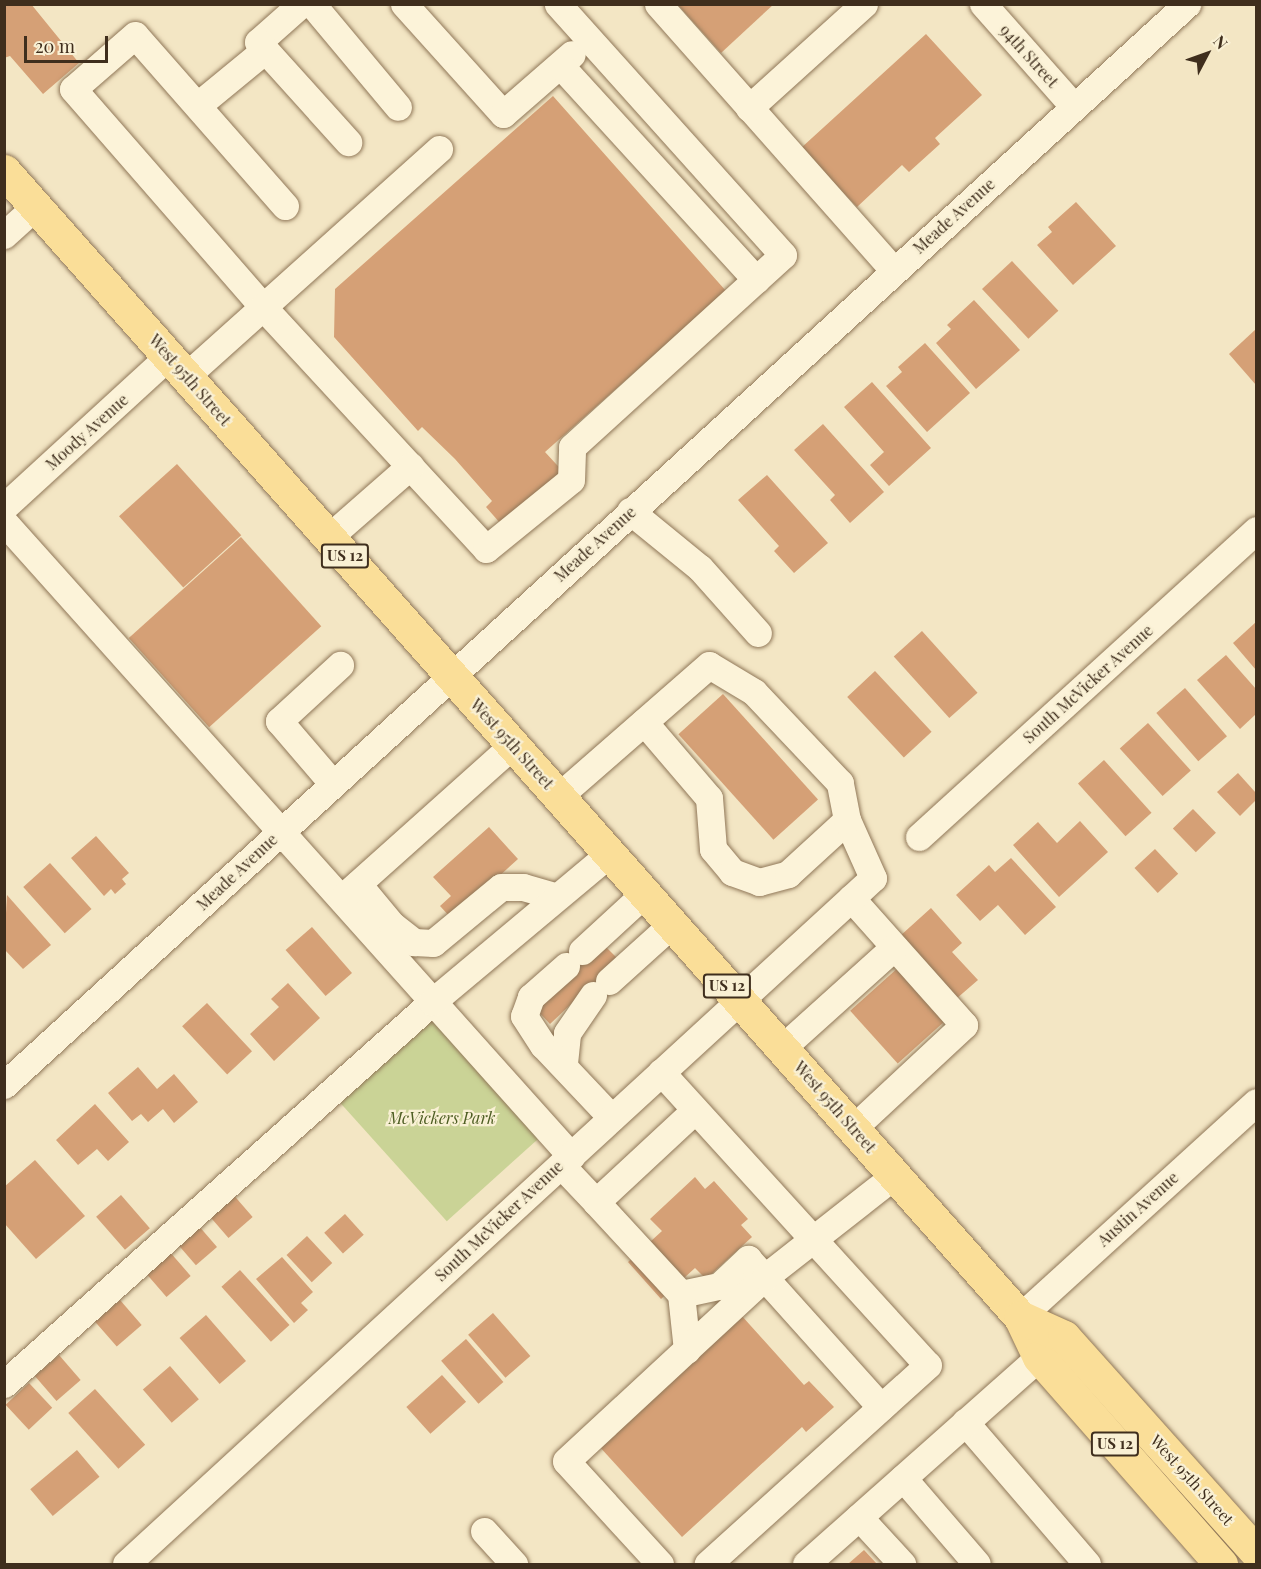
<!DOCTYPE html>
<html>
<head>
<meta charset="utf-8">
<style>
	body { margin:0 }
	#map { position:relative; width:1261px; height:1569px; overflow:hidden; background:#f3e6c4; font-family:"Playfair Display",serif }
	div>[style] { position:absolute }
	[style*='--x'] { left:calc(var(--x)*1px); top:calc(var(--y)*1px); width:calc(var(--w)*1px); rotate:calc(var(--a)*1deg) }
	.green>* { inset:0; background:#cad396; transform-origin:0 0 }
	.building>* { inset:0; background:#d5a076; transform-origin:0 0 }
	.roads { filter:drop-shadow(0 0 2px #907758) drop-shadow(0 0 2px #907758) }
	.minor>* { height:27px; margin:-13.5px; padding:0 13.5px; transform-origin:13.5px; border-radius:13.5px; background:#fcf3d9 }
	.major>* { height:33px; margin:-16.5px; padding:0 16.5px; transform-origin:16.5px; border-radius:16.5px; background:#fade98 }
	span { translate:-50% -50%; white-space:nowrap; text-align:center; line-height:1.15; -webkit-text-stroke:4.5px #f9f0d4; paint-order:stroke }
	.shield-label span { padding:2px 4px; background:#f9f0d4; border:2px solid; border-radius:4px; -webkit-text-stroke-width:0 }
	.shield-label { font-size:15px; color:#3f2e1d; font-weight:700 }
	.street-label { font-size:16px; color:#3f2e1d }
	.park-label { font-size:16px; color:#4d5d22; font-style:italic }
	.frame { position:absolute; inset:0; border:6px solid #3f2e1d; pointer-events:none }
	.north { position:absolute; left:1177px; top:24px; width:60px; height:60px; -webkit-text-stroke:4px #f9f0d4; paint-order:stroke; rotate:49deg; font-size:16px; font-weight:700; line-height:24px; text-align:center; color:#3f2e1d }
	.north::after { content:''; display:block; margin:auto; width:21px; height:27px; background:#3f2e1d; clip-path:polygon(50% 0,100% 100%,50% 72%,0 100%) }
	.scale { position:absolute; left:24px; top:36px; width:84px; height:27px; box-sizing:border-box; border:3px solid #3f2e1d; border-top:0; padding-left:8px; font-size:18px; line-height:21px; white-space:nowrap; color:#3f2e1d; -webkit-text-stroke:4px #f9f0d4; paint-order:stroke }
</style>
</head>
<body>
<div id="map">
	<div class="green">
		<i style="left:437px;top:1016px;width:159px;height:130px;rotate:48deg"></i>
	</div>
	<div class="building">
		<i style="clip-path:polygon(4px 4px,31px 4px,79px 63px,43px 94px,10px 56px,4px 58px)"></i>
		<i style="clip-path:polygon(677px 4px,774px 4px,721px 53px)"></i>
		<i style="clip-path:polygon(926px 34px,982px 95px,935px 138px,940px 144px,909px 172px,902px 165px,857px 207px,801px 148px)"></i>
		<i style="clip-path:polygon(553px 96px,726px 291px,545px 452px,568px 477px,507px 531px,486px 507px,492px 501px,455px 459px,422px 427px,418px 431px,334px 337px,335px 289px)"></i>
		<i style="clip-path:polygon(1076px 202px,1116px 246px,1073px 285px,1037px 245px,1052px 232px,1048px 227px)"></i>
		<i style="left:1012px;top:261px;width:68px;height:41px;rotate:47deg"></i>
		<i style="clip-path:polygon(974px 300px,1020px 350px,976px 389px,936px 343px,951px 329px,947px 325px)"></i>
		<i style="clip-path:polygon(1256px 329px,1256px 385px,1229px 354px)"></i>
		<i style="clip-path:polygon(925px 343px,970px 393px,927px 432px,886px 386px,902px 372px,898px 367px)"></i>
		<i style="clip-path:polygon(872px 382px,931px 448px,889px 486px,870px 465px,884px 452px,844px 407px)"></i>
		<i style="clip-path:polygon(823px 424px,884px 492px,850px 523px,830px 500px,835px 495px,794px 450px)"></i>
		<i style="left:177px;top:464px;width:96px;height:78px;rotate:48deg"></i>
		<i style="clip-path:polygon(767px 475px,828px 543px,794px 573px,774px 551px,779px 546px,738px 500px)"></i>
		<i style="left:241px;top:537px;width:120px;height:151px;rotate:48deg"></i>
		<i style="clip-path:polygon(1256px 622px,1256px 670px,1233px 643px)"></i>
		<i style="left:922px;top:631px;width:83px;height:38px;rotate:48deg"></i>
		<i style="clip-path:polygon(1226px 655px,1256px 689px,1256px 714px,1240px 729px,1197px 680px)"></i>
		<i style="left:875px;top:671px;width:83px;height:38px;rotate:47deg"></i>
		<i style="left:1185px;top:688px;width:64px;height:38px;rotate:49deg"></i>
		<i style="left:723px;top:694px;width:142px;height:60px;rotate:48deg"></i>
		<i style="left:1148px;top:723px;width:64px;height:38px;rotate:48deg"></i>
		<i style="left:1104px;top:760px;width:71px;height:35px;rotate:48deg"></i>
		<i style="clip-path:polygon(1238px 773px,1256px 793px,1256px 800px,1240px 816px,1217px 792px)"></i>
		<i style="left:1193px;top:809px;width:33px;height:28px;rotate:46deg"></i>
		<i style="clip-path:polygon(1080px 821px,1108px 852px,1059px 897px,1013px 845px,1038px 822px,1057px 843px)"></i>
		<i style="clip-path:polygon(489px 827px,518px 859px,452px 919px,440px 906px,451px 896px,433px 877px)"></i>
		<i style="clip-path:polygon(96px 836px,129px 873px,122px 879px,126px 884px,115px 894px,111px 889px,104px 896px,71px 858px)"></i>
		<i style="left:1155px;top:849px;width:34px;height:28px;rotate:47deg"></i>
		<i style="clip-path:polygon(1011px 858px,1056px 907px,1025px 935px,998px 905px,980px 921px,956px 895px,989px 865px,995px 872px)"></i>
		<i style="left:50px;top:863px;width:62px;height:36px;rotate:48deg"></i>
		<i style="clip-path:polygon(7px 895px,51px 945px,23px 969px,4px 949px)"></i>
		<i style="clip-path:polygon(931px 908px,962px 943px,952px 952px,978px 980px,956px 999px,900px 936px)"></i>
		<i style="left:312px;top:927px;width:61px;height:35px;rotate:49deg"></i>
		<i style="clip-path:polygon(603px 944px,618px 959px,614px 989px,599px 1001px,588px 988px,550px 1024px,536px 1009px,561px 960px,575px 947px)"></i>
		<i style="left:900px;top:966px;width:71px;height:67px;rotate:48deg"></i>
		<i style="clip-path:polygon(288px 983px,320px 1018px,274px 1061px,250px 1034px,279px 1007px,271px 999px)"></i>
		<i style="left:207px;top:1003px;width:66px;height:34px;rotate:47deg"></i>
		<i style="clip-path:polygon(138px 1067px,157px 1089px,174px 1074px,198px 1102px,174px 1123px,163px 1109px,148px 1122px,141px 1114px,132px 1121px,108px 1093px)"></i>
		<i style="clip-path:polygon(95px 1104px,129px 1142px,108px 1161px,97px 1149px,78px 1165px,56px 1140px)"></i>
		<i style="clip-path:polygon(35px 1160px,85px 1216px,36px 1259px,4px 1223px,4px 1187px)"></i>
		<i style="clip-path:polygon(695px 1177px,705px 1189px,714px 1181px,748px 1219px,741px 1225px,752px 1237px,706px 1279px,695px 1268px,661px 1299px,628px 1262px,662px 1231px,650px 1219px)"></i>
		<i style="left:231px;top:1192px;width:33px;height:32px;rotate:49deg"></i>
		<i style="left:121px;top:1195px;width:44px;height:33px;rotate:49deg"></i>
		<i style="left:345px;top:1214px;width:28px;height:28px;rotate:48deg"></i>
		<i style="left:198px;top:1225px;width:29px;height:28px;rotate:49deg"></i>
		<i style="left:307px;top:1236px;width:37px;height:28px;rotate:47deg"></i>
		<i style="left:169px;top:1251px;width:33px;height:32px;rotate:49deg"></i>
		<i style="clip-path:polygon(282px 1257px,313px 1292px,301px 1303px,308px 1310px,294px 1323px,256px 1279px)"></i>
		<i style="left:240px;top:1270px;width:74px;height:25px;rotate:48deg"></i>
		<i style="left:120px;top:1300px;width:33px;height:33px;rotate:49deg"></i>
		<i style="left:493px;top:1313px;width:57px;height:33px;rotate:49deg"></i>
		<i style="left:206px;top:1315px;width:61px;height:35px;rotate:49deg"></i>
		<i style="clip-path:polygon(741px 1315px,804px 1385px,809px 1381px,834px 1407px,806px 1432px,802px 1427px,682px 1537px,598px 1445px)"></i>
		<i style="left:466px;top:1339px;width:57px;height:33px;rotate:49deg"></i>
		<i style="left:59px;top:1355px;width:33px;height:32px;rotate:49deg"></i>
		<i style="left:170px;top:1366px;width:44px;height:36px;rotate:49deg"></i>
		<i style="left:442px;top:1375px;width:36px;height:48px;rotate:48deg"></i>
		<i style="left:29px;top:1383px;width:34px;height:32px;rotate:47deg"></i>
		<i style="left:95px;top:1389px;width:75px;height:36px;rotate:48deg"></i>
		<i style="left:77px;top:1450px;width:35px;height:61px;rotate:50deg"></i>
		<i style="clip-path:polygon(864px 1550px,877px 1564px,848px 1564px)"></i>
	</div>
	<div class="roads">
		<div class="minor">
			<i style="--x:301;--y:4;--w:57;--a:138.5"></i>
			<i style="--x:258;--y:42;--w:135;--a:48"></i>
			<i style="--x:312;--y:4;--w:134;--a:50.1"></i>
			<i style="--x:404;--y:4;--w:148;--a:48"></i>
			<i style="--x:503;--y:114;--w:91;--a:-41"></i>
			<i style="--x:658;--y:4;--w:356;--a:48.5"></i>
			<i style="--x:983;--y:4;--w:137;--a:48.5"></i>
			<i style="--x:560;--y:65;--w:291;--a:47.6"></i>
			<i style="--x:198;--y:105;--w:87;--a:-39.4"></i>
			<i style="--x:749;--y:108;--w:155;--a:-42.1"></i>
			<i style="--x:285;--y:206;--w:227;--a:-131.3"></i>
			<i style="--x:135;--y:35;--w:82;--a:138.9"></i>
			<i style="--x:73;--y:89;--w:289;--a:48.9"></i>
			<i style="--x:263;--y:307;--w:329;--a:47.3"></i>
			<i style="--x:486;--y:549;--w:109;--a:-39.1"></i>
			<i style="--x:571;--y:480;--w:33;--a:-88"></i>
			<i style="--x:572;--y:447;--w:285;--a:-42.3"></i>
			<i style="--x:783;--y:255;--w:337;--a:-131.9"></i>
			<i style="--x:4;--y:235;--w:43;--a:-42.2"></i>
			<i style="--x:186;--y:376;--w:340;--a:-41.9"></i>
			<i style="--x:4;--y:507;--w:224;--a:-42.5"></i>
			<i style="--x:630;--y:511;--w:90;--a:39.2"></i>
			<i style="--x:700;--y:568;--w:87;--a:48.3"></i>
			<i style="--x:4;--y:522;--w:851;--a:48.19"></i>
			<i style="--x:329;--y:537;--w:108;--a:-41.2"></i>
			<i style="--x:644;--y:722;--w:100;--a:49.5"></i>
			<i style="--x:709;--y:798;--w:51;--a:85.5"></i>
			<i style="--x:713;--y:849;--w:30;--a:50"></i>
			<i style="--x:732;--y:872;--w:29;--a:20"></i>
			<i style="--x:759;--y:882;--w:30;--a:-15"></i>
			<i style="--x:788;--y:874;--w:80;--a:-42.5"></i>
			<i style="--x:333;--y:784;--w:83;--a:-130.6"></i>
			<i style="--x:279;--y:721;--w:83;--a:-42.6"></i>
			<i style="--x:919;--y:837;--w:456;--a:-42.3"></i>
			<i style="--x:358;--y:884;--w:53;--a:50.3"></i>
			<i style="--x:392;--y:925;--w:28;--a:38"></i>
			<i style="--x:414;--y:942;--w:19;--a:3"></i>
			<i style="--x:433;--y:943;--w:88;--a:-39.5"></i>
			<i style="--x:501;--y:887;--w:22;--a:0"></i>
			<i style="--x:523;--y:887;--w:35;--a:16"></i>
			<i style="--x:344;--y:896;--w:227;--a:-41.8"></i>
			<i style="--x:851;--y:898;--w:170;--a:48.3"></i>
			<i style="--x:964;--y:1025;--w:151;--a:137.1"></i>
			<i style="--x:582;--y:951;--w:86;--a:-42.6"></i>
			<i style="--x:566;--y:966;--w:47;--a:138.5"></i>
			<i style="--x:531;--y:997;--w:20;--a:110"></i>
			<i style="--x:524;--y:1016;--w:35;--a:57"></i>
			<i style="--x:543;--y:1045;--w:100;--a:46.6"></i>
			<i style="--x:609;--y:981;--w:85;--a:-42.1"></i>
			<i style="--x:782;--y:1048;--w:151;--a:-42"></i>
			<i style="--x:564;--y:1063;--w:30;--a:-84"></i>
			<i style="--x:567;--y:1033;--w:46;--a:-55.6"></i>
			<i style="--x:661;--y:1072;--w:396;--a:47.7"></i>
			<i style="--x:928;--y:1365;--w:297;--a:137.9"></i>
			<i style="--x:4;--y:1085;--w:1603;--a:-42.42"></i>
			<i style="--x:561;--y:1165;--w:51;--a:46.6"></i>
			<i style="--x:596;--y:1202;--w:135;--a:-42.9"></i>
			<i style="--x:596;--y:1202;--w:125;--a:47.3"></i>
			<i style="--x:681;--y:1294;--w:39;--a:-12"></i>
			<i style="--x:719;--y:1286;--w:40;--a:-43"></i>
			<i style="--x:748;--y:1259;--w:199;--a:48.1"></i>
			<i style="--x:681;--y:1294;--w:56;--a:83.9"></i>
			<i style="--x:1020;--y:1317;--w:319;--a:-42.3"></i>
			<i style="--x:4;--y:1384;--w:574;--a:-41.75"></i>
			<i style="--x:432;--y:1002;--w:231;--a:-39.9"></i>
			<i style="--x:965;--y:1422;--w:187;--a:49.3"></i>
			<i style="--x:903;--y:1478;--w:113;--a:49.3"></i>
			<i style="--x:859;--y:1517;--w:64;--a:47.5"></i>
			<i style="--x:484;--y:1531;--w:45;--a:47.7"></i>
			<i style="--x:126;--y:1564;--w:1014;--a:-42.56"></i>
			<i style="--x:873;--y:878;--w:64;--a:-114.1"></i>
			<i style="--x:847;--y:820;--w:38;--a:-101"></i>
			<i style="--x:840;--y:783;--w:125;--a:-133.4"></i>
			<i style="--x:754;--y:692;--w:52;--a:-149"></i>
			<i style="--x:709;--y:665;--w:199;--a:138.9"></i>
			<i style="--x:660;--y:1564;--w:139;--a:-132.4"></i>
			<i style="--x:566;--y:1461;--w:271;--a:-42.8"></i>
			<i style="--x:765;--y:1277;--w:165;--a:-38.1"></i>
			<i style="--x:806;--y:1564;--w:312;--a:-41.6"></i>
		</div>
		<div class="major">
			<i style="--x:4;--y:171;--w:1532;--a:48.44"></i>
			<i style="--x:1020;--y:1317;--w:44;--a:64.6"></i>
			<i style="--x:1039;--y:1357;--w:276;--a:48.7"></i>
			<i style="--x:1020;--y:1317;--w:48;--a:24.4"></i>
			<i style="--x:1064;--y:1337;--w:288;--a:48.2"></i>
		</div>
	</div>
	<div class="shield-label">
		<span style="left:345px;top:556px">US 12</span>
		<span style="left:727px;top:986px">US 12</span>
		<span style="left:1115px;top:1444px">US 12</span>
	</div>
	<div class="street-label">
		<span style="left:1029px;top:56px;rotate:48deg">94th Street</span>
		<span style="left:954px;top:216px;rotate:-42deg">Meade Avenue</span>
		<span style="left:190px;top:380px;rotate:49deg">West 95th Street</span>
		<span style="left:87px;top:432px;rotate:-42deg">Moody Avenue</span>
		<span style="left:595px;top:544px;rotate:-42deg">Meade Avenue</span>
		<span style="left:1088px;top:684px;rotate:-42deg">South McVicker Avenue</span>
		<span style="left:512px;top:744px;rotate:48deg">West 95th Street</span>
		<span style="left:237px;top:872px;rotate:-43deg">Meade Avenue</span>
		<span style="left:835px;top:1107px;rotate:49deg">West 95th Street</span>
		<span style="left:1138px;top:1209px;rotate:-42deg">Austin Avenue</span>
		<span style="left:499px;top:1221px;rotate:-43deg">South McVicker Avenue</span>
		<span style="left:1192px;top:1480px;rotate:48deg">West 95th Street</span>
	</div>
	<div class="park-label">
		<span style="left:442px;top:1118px">McVickers Park</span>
	</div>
	<div class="frame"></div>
	<div class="north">N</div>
	<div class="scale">20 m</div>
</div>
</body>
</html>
